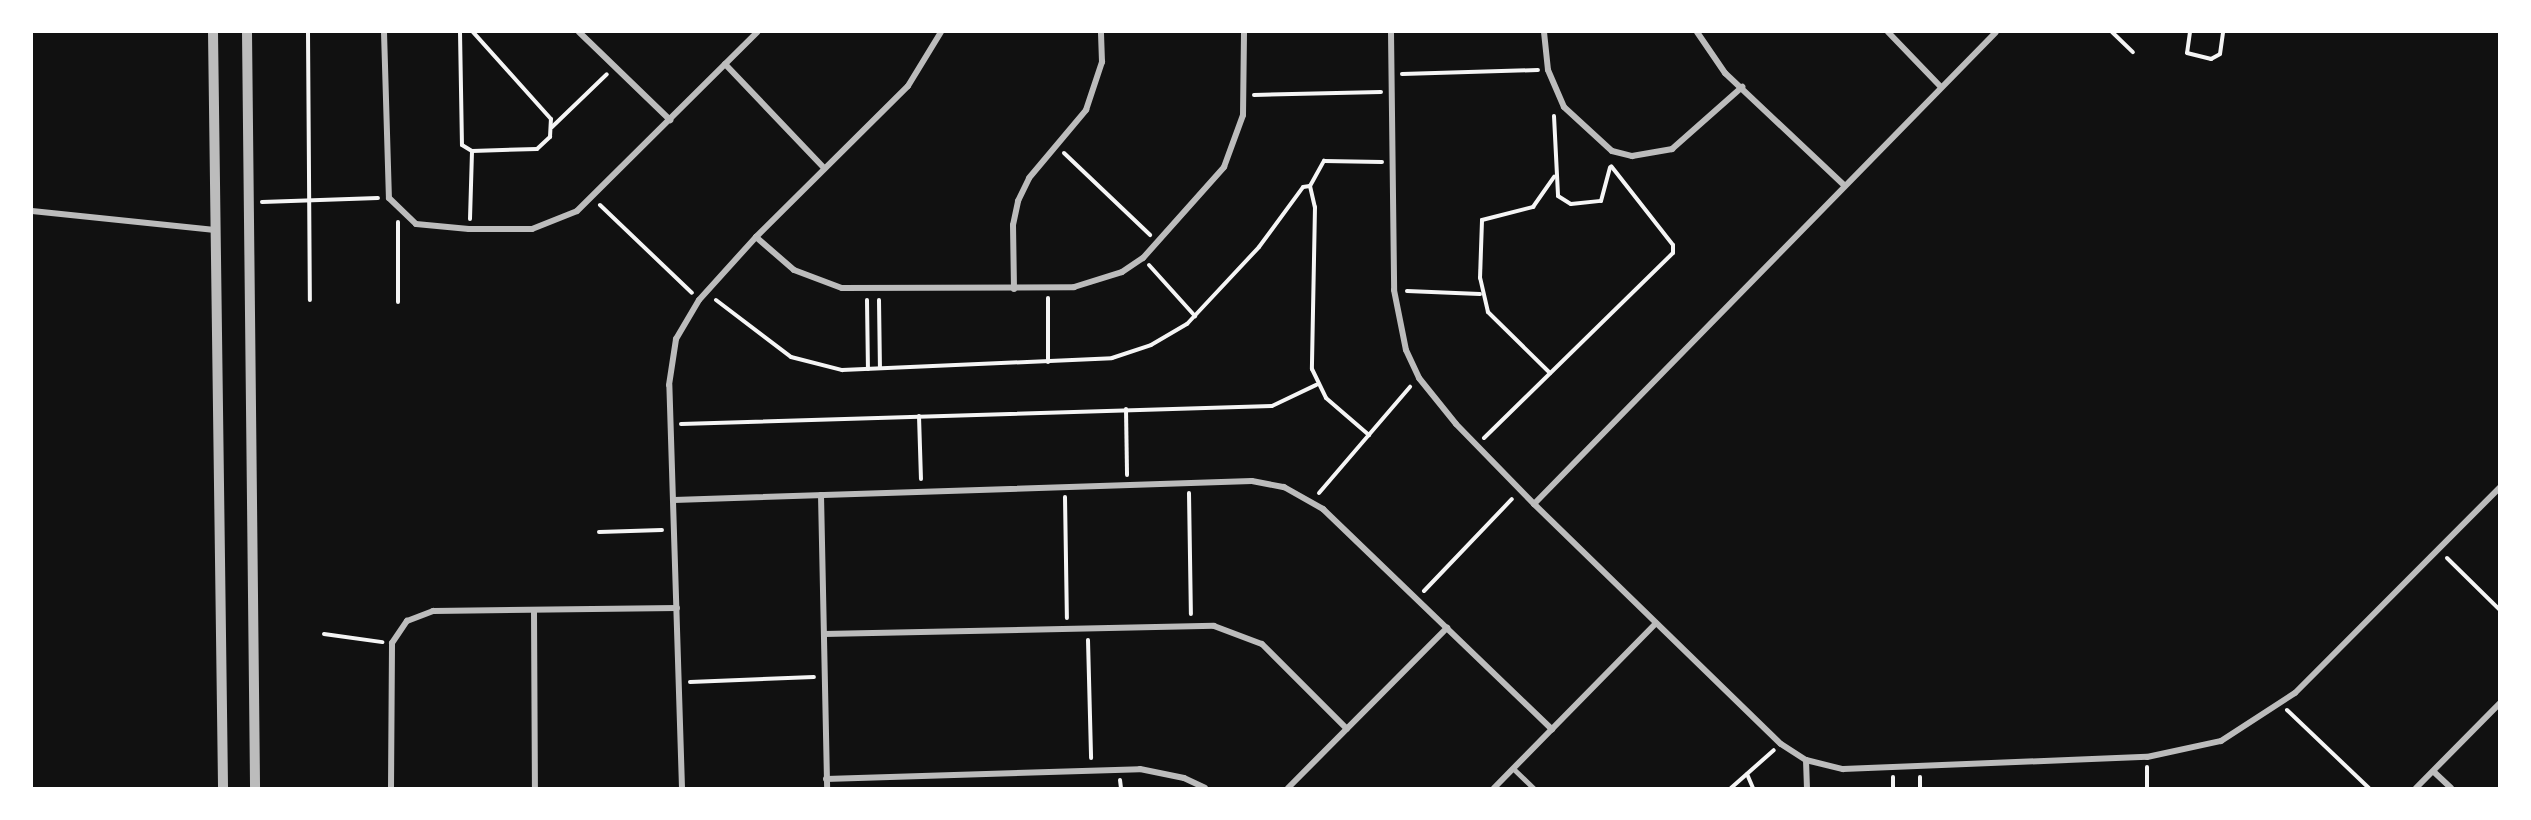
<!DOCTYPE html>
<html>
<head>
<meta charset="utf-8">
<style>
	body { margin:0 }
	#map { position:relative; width:2531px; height:820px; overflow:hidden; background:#111; font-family:Ubuntu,sans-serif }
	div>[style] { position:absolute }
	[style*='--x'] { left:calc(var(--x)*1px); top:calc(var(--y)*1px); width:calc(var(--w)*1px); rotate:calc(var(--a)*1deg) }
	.path>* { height:4px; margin:-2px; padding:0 2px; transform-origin:2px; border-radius:2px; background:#f5f5f5 }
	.service>* { height:4.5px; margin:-2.25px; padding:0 2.25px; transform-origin:2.25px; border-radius:2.25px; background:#bcbcbc }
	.minor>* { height:6px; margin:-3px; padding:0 3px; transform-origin:3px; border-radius:3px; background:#bcbcbc }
	.tertiary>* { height:10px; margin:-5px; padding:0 5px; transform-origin:5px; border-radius:5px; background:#bcbcbc }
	span { translate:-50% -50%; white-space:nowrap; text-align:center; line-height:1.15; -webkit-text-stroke:6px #fff; paint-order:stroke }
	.frame { position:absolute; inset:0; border:33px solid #fff; pointer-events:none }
</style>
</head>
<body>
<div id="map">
	<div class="path">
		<i style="--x:308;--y:32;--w:268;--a:89.6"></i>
		<i style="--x:460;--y:32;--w:113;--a:89"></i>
		<i style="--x:462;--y:145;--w:12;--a:31"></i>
		<i style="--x:472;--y:151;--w:65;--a:-1.8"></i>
		<i style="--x:537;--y:149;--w:18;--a:-43"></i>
		<i style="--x:550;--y:137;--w:18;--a:-87"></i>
		<i style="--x:551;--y:119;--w:117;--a:-131.9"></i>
		<i style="--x:2112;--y:32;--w:29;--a:44"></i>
		<i style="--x:2190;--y:32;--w:21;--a:98"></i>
		<i style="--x:2187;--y:53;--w:25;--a:14"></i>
		<i style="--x:2211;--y:59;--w:10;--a:-29"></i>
		<i style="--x:2220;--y:54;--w:22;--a:-82"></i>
		<i style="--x:1402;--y:74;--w:136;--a:-1.7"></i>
		<i style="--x:1254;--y:95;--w:127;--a:-1.4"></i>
		<i style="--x:1554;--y:116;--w:80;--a:87.1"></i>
		<i style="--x:1558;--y:196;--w:15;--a:32"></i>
		<i style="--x:1571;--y:204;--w:30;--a:-6"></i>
		<i style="--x:1601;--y:201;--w:35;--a:-75"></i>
		<i style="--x:552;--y:127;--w:76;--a:-43.9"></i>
		<i style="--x:1064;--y:153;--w:119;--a:43.6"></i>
		<i style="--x:1310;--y:186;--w:29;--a:-61"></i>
		<i style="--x:1324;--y:161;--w:58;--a:1"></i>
		<i style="--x:262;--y:202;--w:116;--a:-2"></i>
		<i style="--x:600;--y:205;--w:127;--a:43.7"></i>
		<i style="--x:470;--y:219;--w:68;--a:-88.3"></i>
		<i style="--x:1149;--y:265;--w:69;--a:48"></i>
		<i style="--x:1407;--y:291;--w:73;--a:2.4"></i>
		<i style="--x:1048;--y:298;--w:64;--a:90"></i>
		<i style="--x:716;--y:300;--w:94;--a:37.2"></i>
		<i style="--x:791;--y:357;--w:53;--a:14.3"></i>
		<i style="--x:842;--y:370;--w:270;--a:-2.5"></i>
		<i style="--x:1112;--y:358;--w:41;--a:-18.4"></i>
		<i style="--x:1151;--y:345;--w:42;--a:-30.3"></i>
		<i style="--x:1187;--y:324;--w:105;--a:-46.9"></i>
		<i style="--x:1259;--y:247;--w:74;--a:-53.7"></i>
		<i style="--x:1303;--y:187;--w:7;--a:-8"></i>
		<i style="--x:1310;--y:186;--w:22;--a:77"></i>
		<i style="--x:1315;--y:207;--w:162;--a:91.1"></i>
		<i style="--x:1312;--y:369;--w:32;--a:64"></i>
		<i style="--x:1326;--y:398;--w:57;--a:40.7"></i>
		<i style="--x:867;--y:300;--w:69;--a:89.2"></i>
		<i style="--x:879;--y:300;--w:68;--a:89.2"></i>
		<i style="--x:398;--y:302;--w:80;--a:-90"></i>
		<i style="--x:1550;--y:373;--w:87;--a:-135.5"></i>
		<i style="--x:1488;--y:312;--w:35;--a:-103"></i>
		<i style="--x:1480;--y:278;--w:58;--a:-88"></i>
		<i style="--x:1482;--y:220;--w:53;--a:-14.3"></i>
		<i style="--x:1533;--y:207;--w:37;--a:-55"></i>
		<i style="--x:1126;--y:409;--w:66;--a:89.1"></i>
		<i style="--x:919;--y:416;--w:63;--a:88.2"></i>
		<i style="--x:681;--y:424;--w:591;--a:-1.74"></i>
		<i style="--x:1272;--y:406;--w:49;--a:-25.5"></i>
		<i style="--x:1484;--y:438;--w:264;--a:-44.4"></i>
		<i style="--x:1673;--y:253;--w:8;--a:-90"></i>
		<i style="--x:1673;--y:245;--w:100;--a:-128.1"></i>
		<i style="--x:1189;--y:493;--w:121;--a:89.1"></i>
		<i style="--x:1319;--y:493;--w:140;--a:-49.4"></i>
		<i style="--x:1065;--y:497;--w:121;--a:89.1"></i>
		<i style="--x:599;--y:532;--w:63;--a:-1.8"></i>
		<i style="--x:2447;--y:558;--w:74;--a:44.5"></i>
		<i style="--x:1424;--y:591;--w:127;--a:-46.3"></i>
		<i style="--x:324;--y:634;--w:59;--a:7.9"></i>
		<i style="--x:1088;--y:640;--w:118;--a:88.5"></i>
		<i style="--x:690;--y:682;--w:124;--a:-2.3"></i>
		<i style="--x:2287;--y:710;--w:113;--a:43.6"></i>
		<i style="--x:2147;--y:767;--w:21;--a:90"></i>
		<i style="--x:1747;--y:774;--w:15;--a:67"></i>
		<i style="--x:1120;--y:780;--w:8;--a:83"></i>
		<i style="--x:1731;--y:788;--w:57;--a:-41.5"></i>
		<i style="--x:1893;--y:788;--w:11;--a:-90"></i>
		<i style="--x:1920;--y:788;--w:11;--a:-90"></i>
	</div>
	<div class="service">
		<i style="--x:1514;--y:769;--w:28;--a:44"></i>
	</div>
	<div class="minor">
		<i style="--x:384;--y:32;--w:166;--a:88.3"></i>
		<i style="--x:389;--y:198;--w:37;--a:44"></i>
		<i style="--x:416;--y:224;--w:53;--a:5.4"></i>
		<i style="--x:469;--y:229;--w:63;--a:0"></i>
		<i style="--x:532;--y:229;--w:48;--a:-21.8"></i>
		<i style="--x:577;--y:211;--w:254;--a:-44.8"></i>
		<i style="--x:579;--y:32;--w:127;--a:44"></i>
		<i style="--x:1391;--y:32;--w:258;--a:89.3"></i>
		<i style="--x:1394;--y:290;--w:61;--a:78.7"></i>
		<i style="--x:1406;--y:350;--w:31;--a:65"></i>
		<i style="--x:1419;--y:378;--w:59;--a:51.2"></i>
		<i style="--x:1456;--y:424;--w:112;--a:45.7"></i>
		<i style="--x:1534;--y:504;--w:344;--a:44.2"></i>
		<i style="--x:1781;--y:744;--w:30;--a:33"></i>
		<i style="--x:1806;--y:760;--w:38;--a:14"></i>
		<i style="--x:1843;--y:769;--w:304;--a:-2.3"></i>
		<i style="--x:2147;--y:757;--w:76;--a:-12.2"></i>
		<i style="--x:2221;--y:741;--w:88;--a:-33"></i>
		<i style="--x:2295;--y:693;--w:291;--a:-45.1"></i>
		<i style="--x:1544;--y:32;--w:38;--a:84"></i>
		<i style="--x:1548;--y:70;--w:40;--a:66.6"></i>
		<i style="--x:1564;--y:107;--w:65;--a:42.5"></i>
		<i style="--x:1612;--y:151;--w:21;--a:14"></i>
		<i style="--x:1632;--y:156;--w:41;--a:-9.9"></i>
		<i style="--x:1672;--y:149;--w:94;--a:-41.5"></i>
		<i style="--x:1697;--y:32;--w:50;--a:55.7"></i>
		<i style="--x:1725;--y:73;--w:163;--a:43.3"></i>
		<i style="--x:1888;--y:32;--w:76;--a:46.1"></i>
		<i style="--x:725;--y:64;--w:144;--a:46.4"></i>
		<i style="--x:32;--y:211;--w:184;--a:5.9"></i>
		<i style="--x:756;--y:237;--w:50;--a:41"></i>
		<i style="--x:794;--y:270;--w:51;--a:20.6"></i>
		<i style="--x:842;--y:288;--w:232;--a:-0.2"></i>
		<i style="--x:1074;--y:287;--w:50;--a:-17.4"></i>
		<i style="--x:1122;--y:272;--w:25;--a:-34"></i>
		<i style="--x:1143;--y:258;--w:122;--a:-48.3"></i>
		<i style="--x:1224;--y:167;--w:55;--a:-69.9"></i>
		<i style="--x:1243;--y:115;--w:83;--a:-89.3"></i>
		<i style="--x:1014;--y:289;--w:64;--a:-90.9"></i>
		<i style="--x:1013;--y:225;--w:25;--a:-78"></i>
		<i style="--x:1018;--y:201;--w:25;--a:-64"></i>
		<i style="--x:1029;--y:178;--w:89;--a:-50"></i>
		<i style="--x:1086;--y:110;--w:51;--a:-71.6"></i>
		<i style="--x:1102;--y:62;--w:30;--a:-92"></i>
		<i style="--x:821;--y:495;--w:293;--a:88.8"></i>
		<i style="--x:674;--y:500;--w:578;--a:-1.88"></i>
		<i style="--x:1252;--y:481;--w:33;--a:11"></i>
		<i style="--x:1284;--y:487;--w:45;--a:29.4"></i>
		<i style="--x:1323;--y:509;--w:318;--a:43.9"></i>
		<i style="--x:1534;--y:504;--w:660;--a:-45.61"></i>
		<i style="--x:534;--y:611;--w:177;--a:89.7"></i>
		<i style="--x:824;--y:634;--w:390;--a:-1.2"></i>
		<i style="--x:1214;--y:626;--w:51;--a:20.6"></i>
		<i style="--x:1262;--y:644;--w:120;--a:45"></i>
		<i style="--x:1806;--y:760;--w:28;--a:88"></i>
		<i style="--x:2434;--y:772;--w:23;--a:43"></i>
		<i style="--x:826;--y:779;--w:314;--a:-1.8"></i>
		<i style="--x:1140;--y:769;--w:45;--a:11.6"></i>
		<i style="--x:1184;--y:778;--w:23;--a:25"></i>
		<i style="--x:391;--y:788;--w:145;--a:-89.6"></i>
		<i style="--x:392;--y:643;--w:27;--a:-56"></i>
		<i style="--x:407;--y:621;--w:28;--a:-21"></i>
		<i style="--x:433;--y:611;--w:244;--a:-0.7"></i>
		<i style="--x:682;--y:788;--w:403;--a:-91.8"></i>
		<i style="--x:669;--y:385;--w:47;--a:-81.3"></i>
		<i style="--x:676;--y:339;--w:45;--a:-59.5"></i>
		<i style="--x:699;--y:300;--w:85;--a:-47.9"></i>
		<i style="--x:756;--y:237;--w:214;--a:-44.8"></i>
		<i style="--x:908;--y:86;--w:63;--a:-58.6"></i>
		<i style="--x:1288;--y:788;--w:226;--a:-45.2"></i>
		<i style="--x:1494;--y:788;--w:231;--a:-45.5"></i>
		<i style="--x:2416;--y:788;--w:120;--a:-45.3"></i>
	</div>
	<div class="tertiary">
		<i style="--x:213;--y:32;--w:756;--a:89.24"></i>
		<i style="--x:247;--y:32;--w:756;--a:89.39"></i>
	</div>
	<div class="frame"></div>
</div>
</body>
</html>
